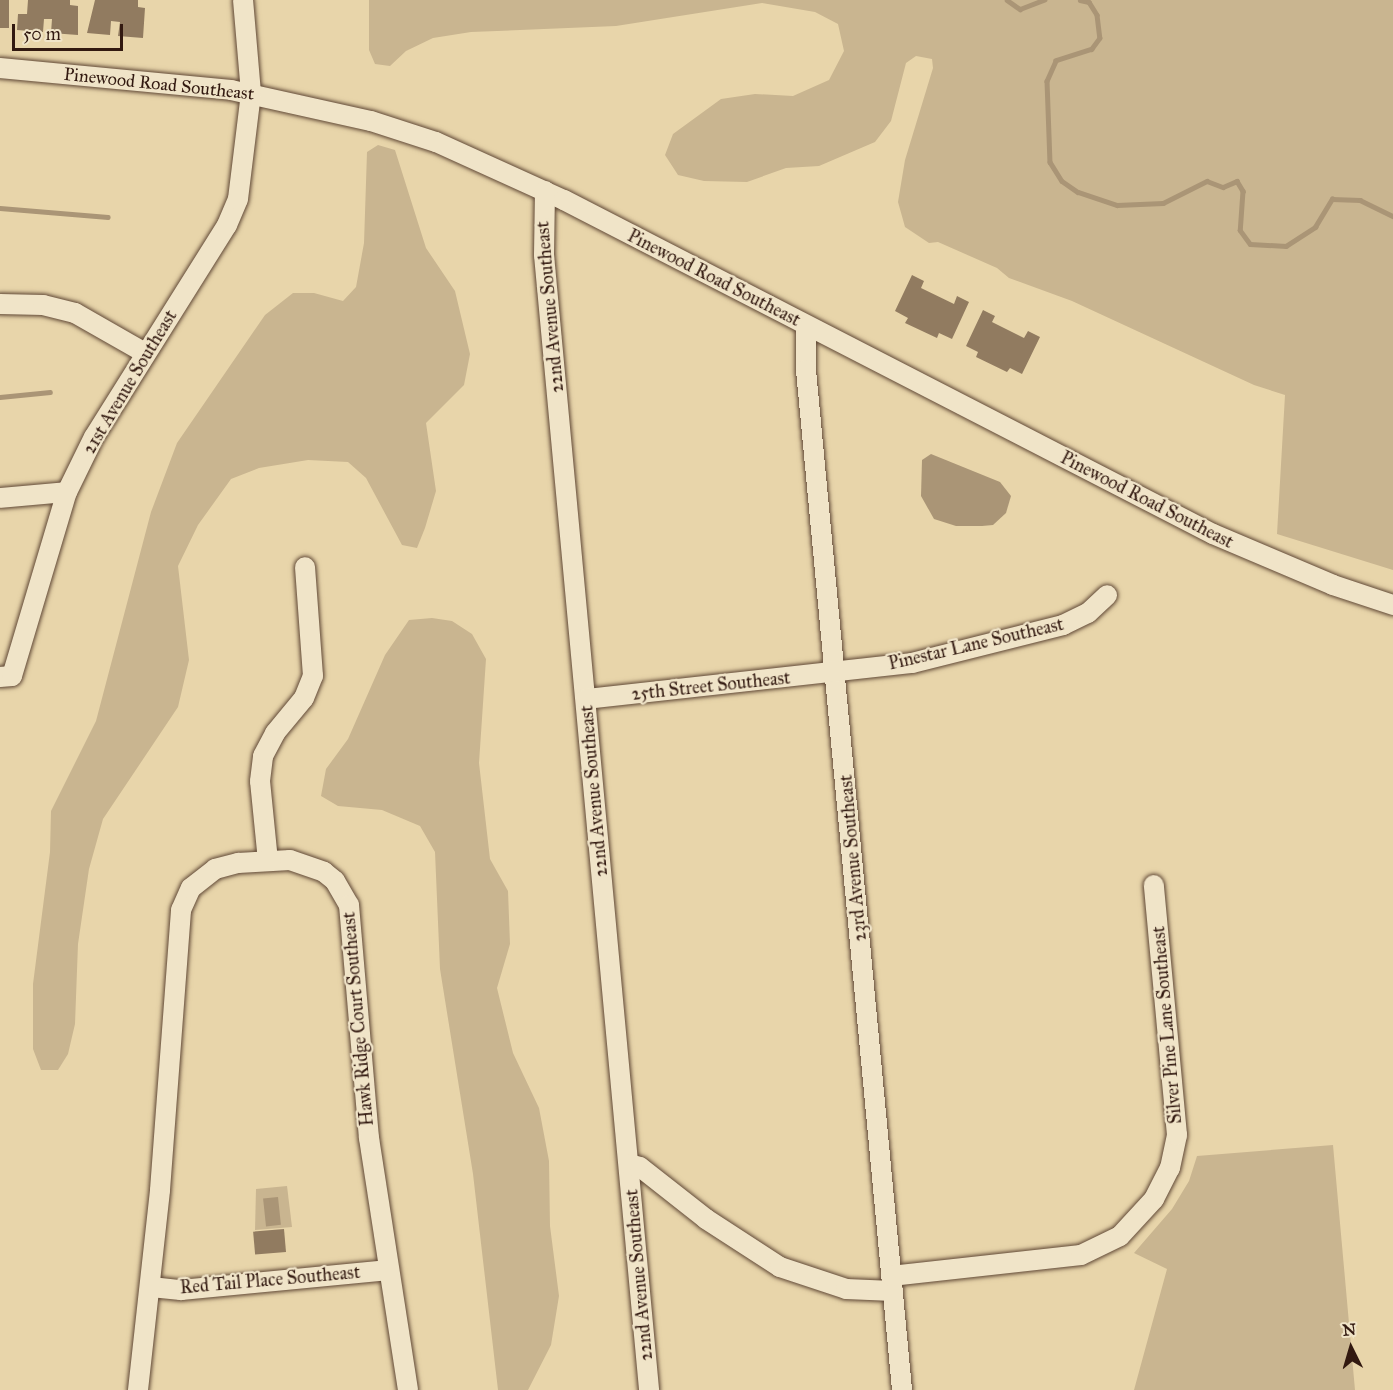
<!DOCTYPE html>
<html>
<head>
<meta charset="utf-8">
<style>
	body { margin:0 }
	#map { position:relative; width:1393px; height:1390px; overflow:hidden; background:#e8d5aa; font-family:"IM FELL Great Primer",serif }
	div>[style] { position:absolute }
	[style*='--x'] { left:calc(var(--x)*1px); top:calc(var(--y)*1px); width:calc(var(--w)*1px); rotate:calc(var(--a)*1deg) }
	.green>* { inset:0; background:#c9b590 }
	.water>* { inset:0; background:#aa9576; transform-origin:0 0 }
	.stream>* { height:4.5px; margin:-2.25px; padding:0 2.25px; transform-origin:2.25px; border-radius:2.25px; background:#aa9576 }
	.building>* { inset:0; background:#917b60; transform-origin:0 0 }
	.roads { filter:drop-shadow(0 0 2px #604836) drop-shadow(0 0 2px #604836) }
	.minor>* { height:20px; margin:-10px; padding:0 10px; transform-origin:10px; border-radius:10px; background:#f0e4c8 }
	span { translate:-50% -50%; white-space:nowrap; text-align:center; line-height:1.15; -webkit-text-stroke:4.5px #f0e4c8; paint-order:stroke }
	.street-label { font-size:18px; color:#321910 }
	.north { position:absolute; left:1321px; top:1318px; width:60px; height:60px; -webkit-text-stroke:4px #f0e4c8; paint-order:stroke; rotate:355deg; font-size:16px; font-weight:700; line-height:24px; text-align:center; color:#321910 }
	.north::after { content:''; display:block; margin:auto; width:21px; height:27px; background:#321910; clip-path:polygon(50% 0,100% 100%,50% 72%,0 100%) }
	.scale { position:absolute; left:12px; top:24px; width:111px; height:27px; box-sizing:border-box; border:3px solid #321910; border-top:0; padding-left:8px; font-size:18px; line-height:21px; white-space:nowrap; color:#321910; -webkit-text-stroke:4px #f0e4c8; paint-order:stroke }
</style>
</head>
<body>
<div id="map">
	<div class="green">
		<i style="clip-path:polygon(369px 0,1393px 0,1393px 570px,1277px 534px,1285px 395px,1254px 385px,1072px 301px,1009px 278px,997px 268px,938px 242px,929px 243px,905px 227px,898px 202px,905px 160px,933px 68px,932px 59px,916px 56px,906px 63px,891px 121px,875px 142px,819px 166px,786px 168px,747px 182px,704px 181px,678px 175px,665px 155px,673px 134px,721px 99px,755px 94px,793px 96px,829px 80px,844px 51px,838px 24px,815px 12px,762px 3px,616px 26px,471px 32px,433px 38px,406px 51px,390px 66px,375px 64px,369px 50px)"></i>
		<i style="clip-path:polygon(378px 145px,395px 150px,426px 248px,455px 291px,470px 354px,464px 385px,426px 423px,436px 491px,425px 528px,417px 548px,402px 545px,366px 478px,348px 462px,308px 460px,259px 468px,231px 479px,198px 525px,178px 566px,189px 660px,178px 707px,103px 819px,89px 869px,78px 944px,75px 1024px,68px 1054px,58px 1070px,41px 1070px,33px 1049px,33px 984px,50px 852px,51px 811px,96px 721px,151px 512px,177px 443px,265px 315px,293px 293px,314px 293px,343px 301px,356px 287px,364px 243px,367px 152px)"></i>
		<i style="clip-path:polygon(432px 618px,452px 621px,472px 634px,486px 659px,479px 763px,490px 859px,508px 891px,510px 944px,497px 988px,513px 1053px,539px 1108px,549px 1161px,550px 1226px,559px 1296px,551px 1345px,528px 1390px,498px 1390px,473px 1174px,440px 969px,435px 852px,420px 826px,382px 810px,338px 806px,321px 796px,326px 769px,348px 739px,385px 655px,409px 620px)"></i>
		<i style="clip-path:polygon(1333px 1145px,1355px 1390px,1134px 1390px,1167px 1269px,1134px 1253px,1172px 1209px,1189px 1181px,1197px 1156px)"></i>
		<i style="clip-path:polygon(287px 1186px,292px 1227px,255px 1230px,256px 1189px)"></i>
	</div>
	<div class="water">
		<i style="clip-path:polygon(931px 454px,1000px 482px,1011px 496px,1006px 513px,993px 525px,982px 526px,956px 526px,934px 519px,921px 496px,922px 460px)"></i>
		<i style="left:278px;top:1197px;width:28px;height:15px;rotate:84deg"></i>
	</div>
	<div class="stream">
		<i style="--x:1007;--y:0;--w:16;--a:35"></i>
		<i style="--x:1020;--y:9;--w:26;--a:-21"></i>
		<i style="--x:1080;--y:0;--w:9;--a:13"></i>
		<i style="--x:1089;--y:2;--w:15;--a:58"></i>
		<i style="--x:1097;--y:15;--w:23;--a:83"></i>
		<i style="--x:1100;--y:38;--w:14;--a:126"></i>
		<i style="--x:1092;--y:49;--w:38;--a:162"></i>
		<i style="--x:1056;--y:61;--w:22;--a:114"></i>
		<i style="--x:1047;--y:81;--w:81;--a:87.9"></i>
		<i style="--x:1050;--y:162;--w:22;--a:58"></i>
		<i style="--x:1062;--y:181;--w:19;--a:35"></i>
		<i style="--x:1078;--y:192;--w:41;--a:18.4"></i>
		<i style="--x:1117;--y:205;--w:46;--a:-2.5"></i>
		<i style="--x:1163;--y:203;--w:49;--a:-26.6"></i>
		<i style="--x:1207;--y:181;--w:17;--a:21"></i>
		<i style="--x:1223;--y:187;--w:15;--a:-23"></i>
		<i style="--x:1237;--y:181;--w:12;--a:59"></i>
		<i style="--x:1243;--y:191;--w:39;--a:94"></i>
		<i style="--x:1240;--y:230;--w:17;--a:54"></i>
		<i style="--x:1250;--y:244;--w:36;--a:3"></i>
		<i style="--x:1286;--y:246;--w:35;--a:-33"></i>
		<i style="--x:1315;--y:227;--w:33;--a:-59"></i>
		<i style="--x:1332;--y:199;--w:28;--a:2"></i>
		<i style="--x:1360;--y:200;--w:37;--a:26"></i>
		<i style="--x:0;--y:208;--w:108;--a:4.8"></i>
		<i style="--x:0;--y:397;--w:50;--a:-5.7"></i>
	</div>
	<div class="building">
		<i style="left:0;top:0;width:9px;height:28px"></i>
		<i style="clip-path:polygon(28px 0,70px 0,70px 5px,78px 6px,78px 35px,51px 33px,52px 19px,44px 19px,43px 32px,17px 30px,18px 14px,27px 14px)"></i>
		<i style="clip-path:polygon(95px 0,138px 0,138px 7px,145px 8px,143px 38px,118px 36px,120px 22px,111px 21px,110px 35px,87px 33px)"></i>
		<i style="clip-path:polygon(912px 275px,924px 281px,921px 288px,954px 304px,957px 296px,969px 302px,952px 339px,939px 333px,937px 338px,905px 323px,908px 318px,895px 311px)"></i>
		<i style="clip-path:polygon(983px 310px,995px 316px,992px 322px,1024px 338px,1028px 331px,1040px 337px,1022px 374px,1010px 368px,1007px 372px,976px 357px,978px 352px,966px 346px)"></i>
		<i style="left:284px;top:1229px;width:23px;height:31px;rotate:85deg"></i>
	</div>
	<div class="roads">
		<div class="minor">
			<i style="--x:0;--y:68;--w:232;--a:5.4"></i>
			<i style="--x:231;--y:90;--w:143;--a:12.5"></i>
			<i style="--x:371;--y:121;--w:68;--a:17.9"></i>
			<i style="--x:436;--y:142;--w:141;--a:24.4"></i>
			<i style="--x:564;--y:200;--w:730;--a:27.23"></i>
			<i style="--x:1213;--y:534;--w:130;--a:23"></i>
			<i style="--x:1333;--y:585;--w:63;--a:18.4"></i>
			<i style="--x:545;--y:191;--w:64;--a:90.9"></i>
			<i style="--x:544;--y:255;--w:1140;--a:84.71"></i>
			<i style="--x:0;--y:304;--w:43;--a:1.3"></i>
			<i style="--x:43;--y:305;--w:33;--a:14"></i>
			<i style="--x:75;--y:313;--w:81;--a:29.7"></i>
			<i style="--x:806;--y:326;--w:44;--a:90"></i>
			<i style="--x:806;--y:370;--w:1025;--a:84.62"></i>
			<i style="--x:0;--y:498;--w:67;--a:-5.1"></i>
			<i style="--x:0;--y:677;--w:12;--a:-5"></i>
			<i style="--x:12;--y:676;--w:192;--a:-73.4"></i>
			<i style="--x:67;--y:492;--w:61;--a:-63.9"></i>
			<i style="--x:94;--y:437;--w:250;--a:-57.9"></i>
			<i style="--x:227;--y:225;--w:28;--a:-67"></i>
			<i style="--x:238;--y:199;--w:107;--a:-83"></i>
			<i style="--x:251;--y:93;--w:93;--a:-94.9"></i>
			<i style="--x:586;--y:699;--w:328;--a:-6.3"></i>
			<i style="--x:912;--y:663;--w:156;--a:-14.1"></i>
			<i style="--x:1063;--y:625;--w:28;--a:-26"></i>
			<i style="--x:1088;--y:613;--w:26;--a:-43"></i>
			<i style="--x:268;--y:861;--w:80;--a:-95.7"></i>
			<i style="--x:260;--y:781;--w:25;--a:-83"></i>
			<i style="--x:263;--y:756;--w:26;--a:-62"></i>
			<i style="--x:275;--y:733;--w:45;--a:-50.4"></i>
			<i style="--x:304;--y:698;--w:24;--a:-68"></i>
			<i style="--x:313;--y:676;--w:109;--a:-94.2"></i>
			<i style="--x:629;--y:1164;--w:11;--a:15"></i>
			<i style="--x:640;--y:1167;--w:84;--a:38.2"></i>
			<i style="--x:706;--y:1219;--w:88;--a:33"></i>
			<i style="--x:780;--y:1267;--w:70;--a:18.4"></i>
			<i style="--x:846;--y:1289;--w:47;--a:2.4"></i>
			<i style="--x:891;--y:1276;--w:191;--a:-6.3"></i>
			<i style="--x:1081;--y:1255;--w:43;--a:-26"></i>
			<i style="--x:1120;--y:1236;--w:50;--a:-47.4"></i>
			<i style="--x:1154;--y:1199;--w:35;--a:-63"></i>
			<i style="--x:1170;--y:1168;--w:34;--a:-78"></i>
			<i style="--x:1177;--y:1135;--w:251;--a:-95.3"></i>
			<i style="--x:151;--y:1287;--w:30;--a:6"></i>
			<i style="--x:181;--y:1290;--w:209;--a:-5.5"></i>
			<i style="--x:138;--y:1390;--w:201;--a:-83.7"></i>
			<i style="--x:160;--y:1190;--w:281;--a:-85.7"></i>
			<i style="--x:181;--y:910;--w:24;--a:-66"></i>
			<i style="--x:191;--y:888;--w:31;--a:-38"></i>
			<i style="--x:215;--y:869;--w:24;--a:-15"></i>
			<i style="--x:238;--y:863;--w:52;--a:-3.3"></i>
			<i style="--x:290;--y:860;--w:36;--a:19"></i>
			<i style="--x:324;--y:872;--w:14;--a:39"></i>
			<i style="--x:335;--y:881;--w:28;--a:60"></i>
			<i style="--x:349;--y:905;--w:234;--a:85.1"></i>
			<i style="--x:369;--y:1138;--w:255;--a:81.2"></i>
		</div>
	</div>
	<div class="street-label">
		<span style="left:159px;top:84px;rotate:6deg">Pinewood Road Southeast</span>
		<span style="left:714px;top:278px;rotate:27deg">Pinewood Road Southeast</span>
		<span style="left:550px;top:307px;rotate:-95deg">22nd Avenue Southeast</span>
		<span style="left:130px;top:382px;rotate:-59deg">21st Avenue Southeast</span>
		<span style="left:1147px;top:500px;rotate:27deg">Pinewood Road Southeast</span>
		<span style="left:976px;top:644px;rotate:-13deg">Pinestar Lane Southeast</span>
		<span style="left:711px;top:686px;rotate:-6deg">25th Street Southeast</span>
		<span style="left:594px;top:791px;rotate:-95deg">22nd Avenue Southeast</span>
		<span style="left:853px;top:858px;rotate:-95deg">23rd Avenue Southeast</span>
		<span style="left:358px;top:1019px;rotate:-95deg">Hawk Ridge Court Southeast</span>
		<span style="left:1167px;top:1025px;rotate:-95deg">Silver Pine Lane Southeast</span>
		<span style="left:639px;top:1275px;rotate:-95deg">22nd Avenue Southeast</span>
		<span style="left:270px;top:1280px;rotate:-5deg">Red Tail Place Southeast</span>
	</div>
	<div class="north">N</div>
	<div class="scale">50 m</div>
</div>
</body>
</html>
